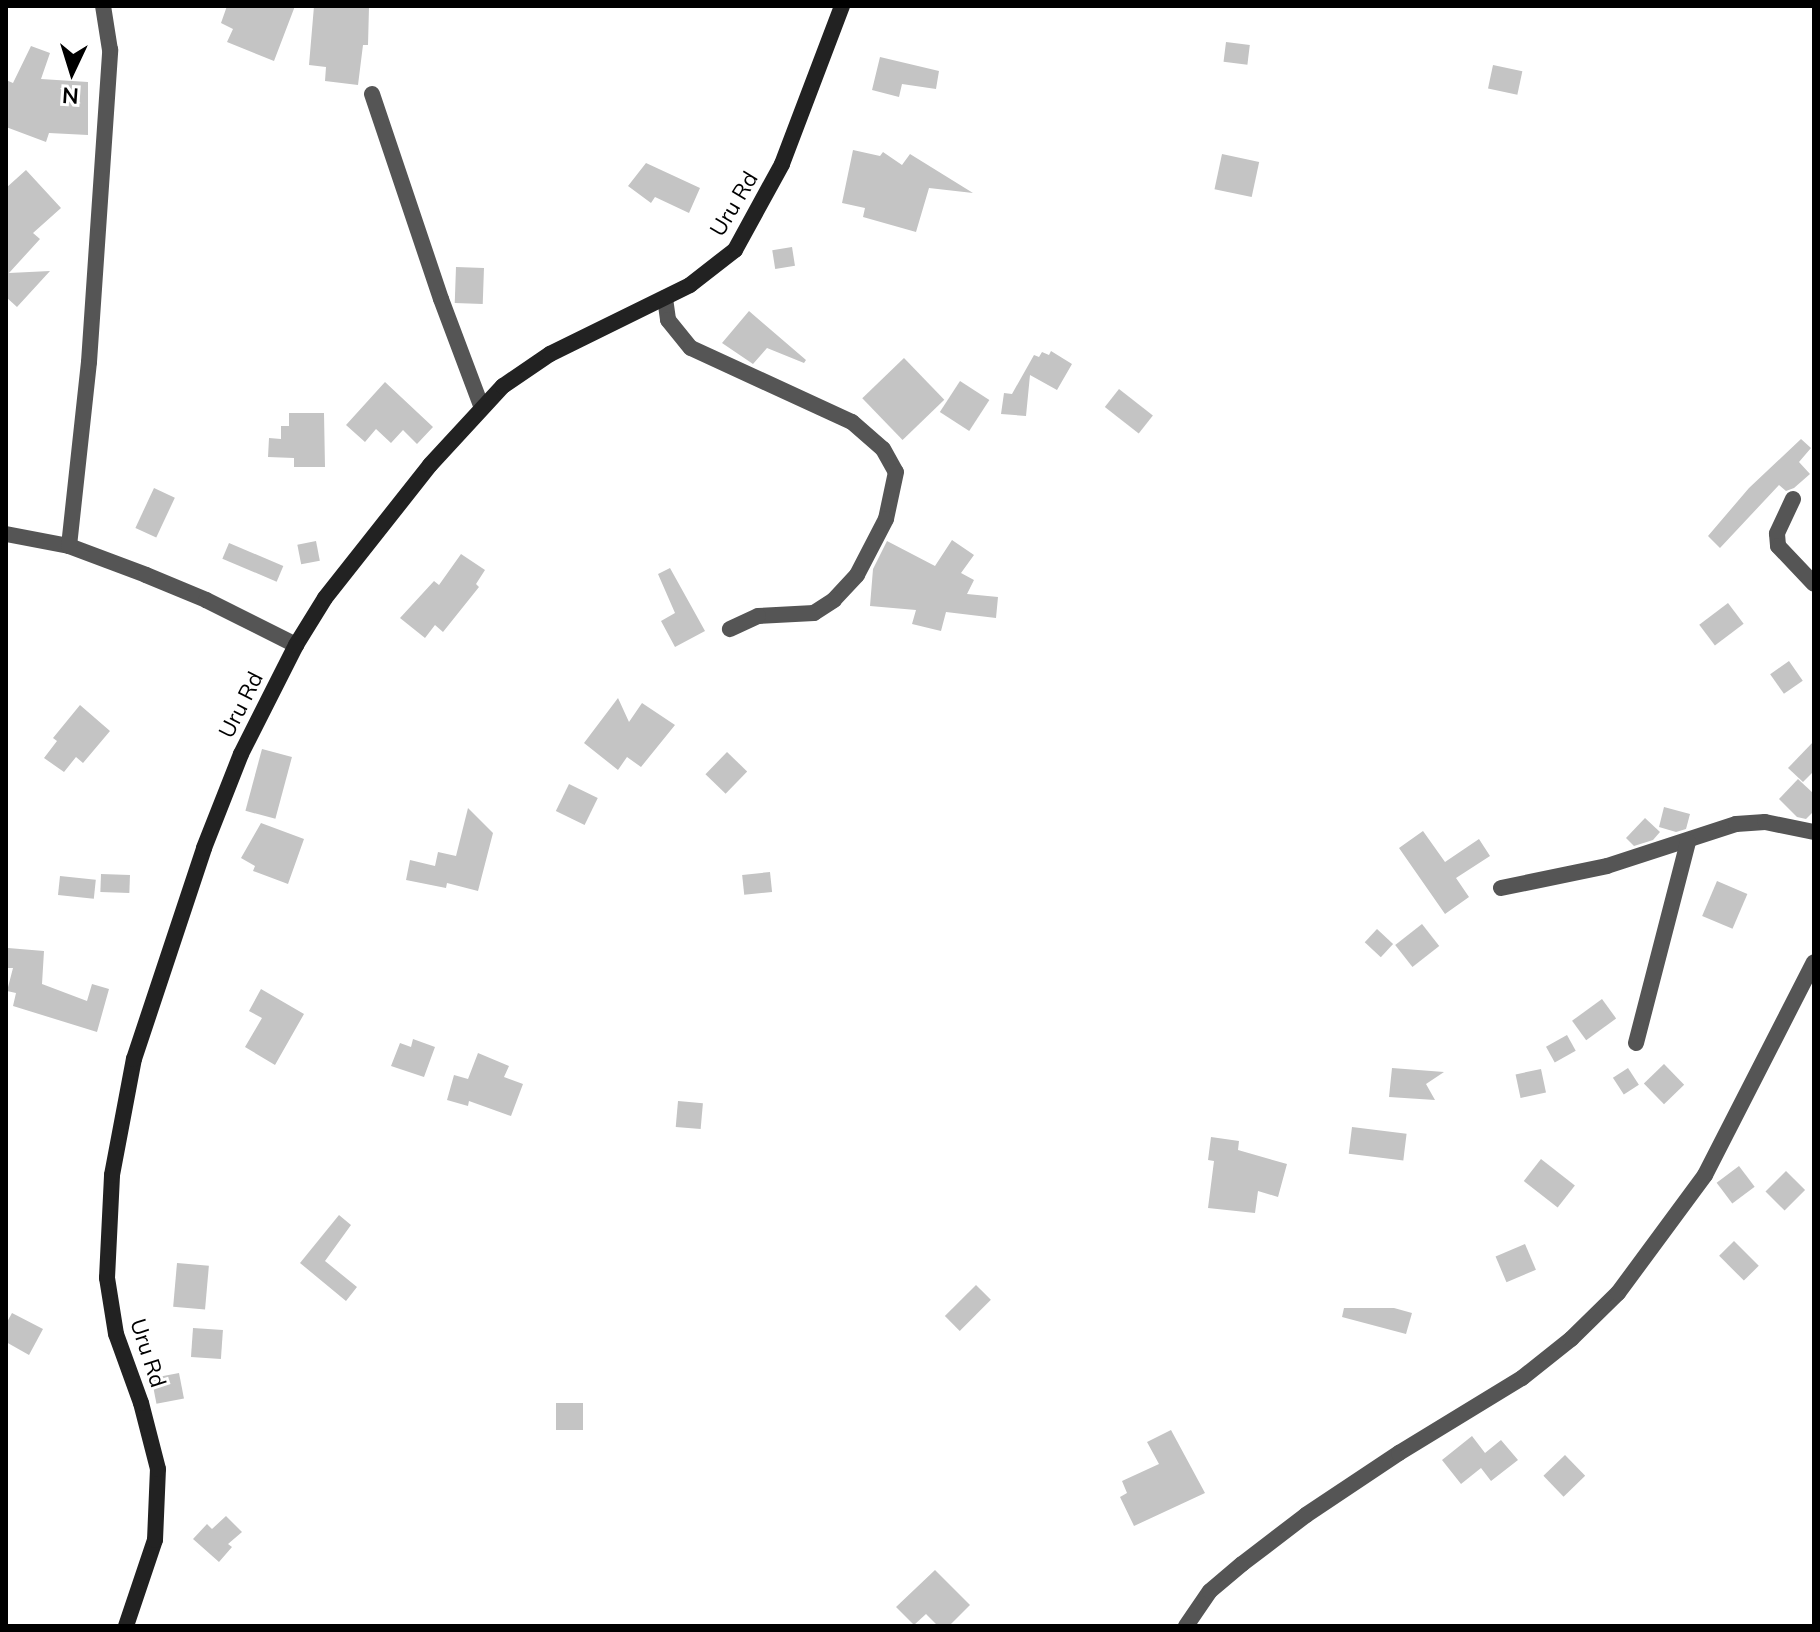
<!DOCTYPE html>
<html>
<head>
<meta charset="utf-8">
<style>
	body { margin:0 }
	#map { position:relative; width:1820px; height:1632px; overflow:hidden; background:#fff; font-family:Mulish,sans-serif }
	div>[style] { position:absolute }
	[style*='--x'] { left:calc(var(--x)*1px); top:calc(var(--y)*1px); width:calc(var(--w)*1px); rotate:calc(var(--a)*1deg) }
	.building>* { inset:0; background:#c4c4c4; transform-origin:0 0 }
	.street>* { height:16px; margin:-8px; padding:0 8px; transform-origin:8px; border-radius:8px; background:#555 }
	.secondary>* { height:16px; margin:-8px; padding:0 8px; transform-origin:8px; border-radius:8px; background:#222 }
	span { translate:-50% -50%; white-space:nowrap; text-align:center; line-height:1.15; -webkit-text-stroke:6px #fff; paint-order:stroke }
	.street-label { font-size:22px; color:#000 }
	.frame { position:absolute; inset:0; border:8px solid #000; pointer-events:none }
	.north { position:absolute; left:32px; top:32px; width:80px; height:80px; -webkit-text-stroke:6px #fff; paint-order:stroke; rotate:184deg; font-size:22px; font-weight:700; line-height:32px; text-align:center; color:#000 }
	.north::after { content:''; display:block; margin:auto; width:28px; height:36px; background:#000; clip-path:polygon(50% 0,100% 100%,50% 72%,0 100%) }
</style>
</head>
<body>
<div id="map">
	<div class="building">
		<i style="clip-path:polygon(227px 6px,295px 6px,274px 61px,227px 42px,233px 29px,221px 23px)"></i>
		<i style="clip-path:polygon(314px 6px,369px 7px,368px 45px,363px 45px,358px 85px,325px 81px,326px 67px,309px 65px)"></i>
		<i style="left:1226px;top:42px;width:24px;height:20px;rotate:7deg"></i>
		<i style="clip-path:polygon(31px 46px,50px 53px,41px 79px,88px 82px,88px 135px,49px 133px,46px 142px,6px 127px,6px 80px,13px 83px)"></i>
		<i style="clip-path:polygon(880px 57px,939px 71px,936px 89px,902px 84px,899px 97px,872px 90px)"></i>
		<i style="left:1493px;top:65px;width:30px;height:24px;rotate:12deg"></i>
		<i style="clip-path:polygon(853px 150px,880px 156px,883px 152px,902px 165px,910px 154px,973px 193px,929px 188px,916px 232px,863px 217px,865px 208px,842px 203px)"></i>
		<i style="left:1222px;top:154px;width:38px;height:36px;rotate:12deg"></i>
		<i style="clip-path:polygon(646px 163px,700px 188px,689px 213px,655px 197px,651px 203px,628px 186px)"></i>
		<i style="clip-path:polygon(26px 170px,61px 208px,33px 233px,40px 239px,9px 273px,50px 271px,17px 307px,6px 297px,6px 188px)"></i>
		<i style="left:792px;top:247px;width:19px;height:20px;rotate:81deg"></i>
		<i style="left:456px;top:267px;width:28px;height:36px;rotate:2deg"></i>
		<i style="clip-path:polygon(749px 311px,806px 360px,804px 363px,767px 348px,753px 364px,722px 343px)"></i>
		<i style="clip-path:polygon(1051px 351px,1072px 364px,1057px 390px,1030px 375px,1026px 416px,1001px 414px,1004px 393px,1012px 394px,1034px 355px,1039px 357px,1042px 352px,1049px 355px)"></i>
		<i style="left:904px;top:358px;width:58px;height:58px;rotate:46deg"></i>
		<i style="left:960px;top:381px;width:35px;height:37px;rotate:33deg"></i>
		<i style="clip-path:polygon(385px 382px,433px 427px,417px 444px,403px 430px,391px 443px,376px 429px,365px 442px,346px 425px)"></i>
		<i style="left:1119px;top:389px;width:43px;height:23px;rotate:38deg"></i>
		<i style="clip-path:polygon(289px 413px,324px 413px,325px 467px,294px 467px,294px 458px,268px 457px,269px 438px,281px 439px,281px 426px,289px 426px)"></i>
		<i style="clip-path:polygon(1801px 439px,1811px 448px,1799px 462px,1810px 474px,1794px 488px,1786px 491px,1779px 485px,1720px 548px,1708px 536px,1749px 488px)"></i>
		<i style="left:154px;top:488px;width:23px;height:44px;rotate:25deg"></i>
		<i style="clip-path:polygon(952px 540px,974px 555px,961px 573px,974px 580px,967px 594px,998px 597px,996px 618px,946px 612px,941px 631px,912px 624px,916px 610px,870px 606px,873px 569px,887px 541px,935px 566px)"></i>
		<i style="left:316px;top:541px;width:20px;height:19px;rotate:79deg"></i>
		<i style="left:229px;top:543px;width:59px;height:17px;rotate:23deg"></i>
		<i style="clip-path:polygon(461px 554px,485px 570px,476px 584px,479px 587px,443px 632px,435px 625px,425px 638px,400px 618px,434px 581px,439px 585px)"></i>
		<i style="clip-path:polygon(670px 568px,705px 631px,675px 647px,661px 621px,675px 613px,658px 574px)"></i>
		<i style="left:1728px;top:603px;width:26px;height:36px;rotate:53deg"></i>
		<i style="left:1789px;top:661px;width:24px;height:23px;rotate:55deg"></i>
		<i style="clip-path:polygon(618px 698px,629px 722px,642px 703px,675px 725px,641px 767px,627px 757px,618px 770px,584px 743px)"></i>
		<i style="clip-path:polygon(80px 705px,110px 731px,83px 763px,76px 757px,64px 772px,44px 758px,57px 741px,53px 738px)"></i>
		<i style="clip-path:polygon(1814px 741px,1814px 771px,1803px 782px,1788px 768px)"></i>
		<i style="left:262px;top:749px;width:31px;height:64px;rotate:15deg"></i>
		<i style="left:727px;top:752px;width:28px;height:31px;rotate:44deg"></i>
		<i style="clip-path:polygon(1798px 779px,1814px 794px,1814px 811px,1806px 819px,1797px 817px,1779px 799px)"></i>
		<i style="left:569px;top:784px;width:32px;height:30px;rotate:26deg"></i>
		<i style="clip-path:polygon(1664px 807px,1690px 814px,1686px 829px,1676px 832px,1659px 827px)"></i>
		<i style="clip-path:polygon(468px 808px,493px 833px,478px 891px,447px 883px,446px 888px,406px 880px,410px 860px,435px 866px,438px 852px,456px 856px)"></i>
		<i style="clip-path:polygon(1645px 818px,1660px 832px,1653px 840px,1634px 846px,1626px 838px)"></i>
		<i style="clip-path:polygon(261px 823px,304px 839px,288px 884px,253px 871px,255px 866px,241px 858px)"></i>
		<i style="clip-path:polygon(1423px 831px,1445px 862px,1479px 839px,1490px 856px,1456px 878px,1469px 897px,1445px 914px,1399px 848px)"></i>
		<i style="left:770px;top:872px;width:20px;height:28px;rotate:84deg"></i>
		<i style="left:101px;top:874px;width:29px;height:18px;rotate:2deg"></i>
		<i style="left:60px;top:876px;width:36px;height:19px;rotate:6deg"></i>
		<i style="left:1717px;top:881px;width:33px;height:38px;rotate:23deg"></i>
		<i style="left:1422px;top:924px;width:28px;height:34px;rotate:52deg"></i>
		<i style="left:1377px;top:929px;width:22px;height:18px;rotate:43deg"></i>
		<i style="clip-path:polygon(8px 948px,44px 951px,42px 984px,87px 1001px,92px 984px,109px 989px,97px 1032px,13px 1006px,16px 993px,7px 991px,13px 968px,7px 968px)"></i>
		<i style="clip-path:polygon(261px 989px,304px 1014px,275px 1065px,245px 1047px,262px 1018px,249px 1011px)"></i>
		<i style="left:1602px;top:999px;width:24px;height:37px;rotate:54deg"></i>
		<i style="left:1567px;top:1035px;width:18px;height:24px;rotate:61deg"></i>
		<i style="clip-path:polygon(413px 1039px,435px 1047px,424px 1077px,391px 1066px,400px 1043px,411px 1047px)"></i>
		<i style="clip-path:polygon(478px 1053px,509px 1066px,504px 1077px,523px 1084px,511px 1116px,469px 1101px,468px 1106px,447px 1100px,454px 1075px,468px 1079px)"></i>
		<i style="left:1664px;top:1064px;width:29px;height:28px;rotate:46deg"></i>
		<i style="clip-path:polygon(1392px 1068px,1444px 1072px,1426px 1084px,1435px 1100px,1389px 1097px)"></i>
		<i style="left:1628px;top:1068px;width:20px;height:18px;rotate:57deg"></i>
		<i style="left:1541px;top:1069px;width:24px;height:26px;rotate:78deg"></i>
		<i style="left:678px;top:1101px;width:25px;height:26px;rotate:5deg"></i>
		<i style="left:1352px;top:1127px;width:55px;height:27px;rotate:7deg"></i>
		<i style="clip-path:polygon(1211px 1137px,1239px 1141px,1238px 1150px,1287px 1164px,1278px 1197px,1258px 1191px,1255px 1213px,1208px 1208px,1214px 1161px,1208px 1160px)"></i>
		<i style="left:1541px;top:1159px;width:43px;height:28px;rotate:38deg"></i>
		<i style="left:1739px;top:1166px;width:26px;height:28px;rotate:53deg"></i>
		<i style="left:1786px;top:1171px;width:27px;height:29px;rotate:45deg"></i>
		<i style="clip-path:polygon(339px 1215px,351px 1225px,325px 1261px,357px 1287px,346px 1301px,300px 1263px)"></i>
		<i style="left:1734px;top:1241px;width:35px;height:21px;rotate:45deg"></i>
		<i style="left:1525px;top:1244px;width:28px;height:32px;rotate:67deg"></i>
		<i style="left:177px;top:1263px;width:32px;height:44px;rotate:5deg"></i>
		<i style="left:976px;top:1285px;width:21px;height:44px;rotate:45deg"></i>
		<i style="clip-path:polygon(1344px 1308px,1394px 1308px,1412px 1313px,1406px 1334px,1342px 1317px)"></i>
		<i style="clip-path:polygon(12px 1313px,43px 1329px,29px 1355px,6px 1342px,6px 1324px)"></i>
		<i style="left:193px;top:1328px;width:30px;height:29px;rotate:4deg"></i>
		<i style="left:179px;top:1373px;width:26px;height:28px;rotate:79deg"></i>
		<i style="left:556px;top:1403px;width:27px;height:27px"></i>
		<i style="clip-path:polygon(1171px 1430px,1205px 1493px,1134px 1526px,1120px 1497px,1127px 1493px,1122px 1481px,1159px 1464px,1147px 1442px)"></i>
		<i style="clip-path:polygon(1472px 1436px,1485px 1453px,1501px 1440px,1518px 1460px,1491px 1481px,1481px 1468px,1461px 1484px,1442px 1460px)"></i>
		<i style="left:1565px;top:1455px;width:29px;height:30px;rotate:46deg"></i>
		<i style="clip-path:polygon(226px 1516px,242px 1532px,228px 1544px,232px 1547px,219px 1562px,193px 1539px,207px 1524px,212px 1529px)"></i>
		<i style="clip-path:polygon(935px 1570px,970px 1605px,949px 1626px,938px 1626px,926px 1614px,914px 1625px,896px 1607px)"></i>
	</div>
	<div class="street">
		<i style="--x:372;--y:94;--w:216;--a:71.4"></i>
		<i style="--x:441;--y:299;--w:116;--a:69.4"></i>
		<i style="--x:665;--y:298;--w:22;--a:82"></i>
		<i style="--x:668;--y:320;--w:36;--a:51"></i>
		<i style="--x:691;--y:348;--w:177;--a:24.7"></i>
		<i style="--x:852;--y:422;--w:41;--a:41.1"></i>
		<i style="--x:883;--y:449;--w:26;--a:61"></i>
		<i style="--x:896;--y:472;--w:48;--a:102"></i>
		<i style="--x:886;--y:519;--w:63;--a:117.4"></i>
		<i style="--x:857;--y:575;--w:34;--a:133"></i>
		<i style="--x:834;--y:600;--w:24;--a:147"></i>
		<i style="--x:814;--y:613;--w:56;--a:176.9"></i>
		<i style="--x:758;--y:616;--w:31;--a:155"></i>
		<i style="--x:1793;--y:499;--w:38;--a:115"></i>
		<i style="--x:1777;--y:534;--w:12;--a:85"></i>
		<i style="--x:1778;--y:546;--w:52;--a:46.5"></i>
		<i style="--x:6;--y:534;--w:64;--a:10.8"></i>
		<i style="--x:69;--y:546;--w:82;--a:20.6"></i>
		<i style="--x:146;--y:575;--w:65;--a:22.6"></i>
		<i style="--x:206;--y:600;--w:101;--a:26.6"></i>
		<i style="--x:69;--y:546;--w:185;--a:-83.8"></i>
		<i style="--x:89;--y:362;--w:313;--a:-86.1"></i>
		<i style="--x:110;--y:50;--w:45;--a:-99"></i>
		<i style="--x:1501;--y:888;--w:108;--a:-11.7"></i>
		<i style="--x:1607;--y:866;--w:136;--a:-18"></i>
		<i style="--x:1736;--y:824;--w:29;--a:-4"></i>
		<i style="--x:1765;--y:822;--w:50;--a:11.5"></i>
		<i style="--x:1636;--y:1043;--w:208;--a:-75.5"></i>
		<i style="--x:1186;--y:1626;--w:42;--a:-55.6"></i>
		<i style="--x:1210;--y:1591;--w:42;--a:-40.2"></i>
		<i style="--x:1242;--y:1564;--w:81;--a:-37.4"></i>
		<i style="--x:1306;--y:1515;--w:112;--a:-33.7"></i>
		<i style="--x:1399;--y:1453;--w:144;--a:-31.4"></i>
		<i style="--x:1522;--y:1378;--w:63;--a:-38.5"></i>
		<i style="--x:1571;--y:1339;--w:66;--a:-44.4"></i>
		<i style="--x:1618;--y:1293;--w:147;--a:-53.6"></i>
		<i style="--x:1705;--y:1175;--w:239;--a:-62.9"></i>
	</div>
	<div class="secondary">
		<i style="--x:126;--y:1626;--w:91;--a:-71.4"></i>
		<i style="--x:155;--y:1540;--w:71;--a:-87.6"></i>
		<i style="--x:158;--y:1469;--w:68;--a:-104.4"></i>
		<i style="--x:141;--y:1403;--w:73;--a:-109.9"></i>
		<i style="--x:116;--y:1334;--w:57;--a:-99.1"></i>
		<i style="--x:107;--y:1278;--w:103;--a:-87.2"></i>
		<i style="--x:112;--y:1175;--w:118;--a:-79.3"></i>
		<i style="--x:134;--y:1059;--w:222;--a:-71.6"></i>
		<i style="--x:204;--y:848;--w:101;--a:-68.5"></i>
		<i style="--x:241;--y:754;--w:122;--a:-63.2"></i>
		<i style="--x:296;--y:645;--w:55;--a:-58.3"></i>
		<i style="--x:325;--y:598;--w:169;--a:-51.7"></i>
		<i style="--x:430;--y:465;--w:108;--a:-47.3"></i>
		<i style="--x:503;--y:386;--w:57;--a:-34.2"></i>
		<i style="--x:550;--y:354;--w:156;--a:-26.2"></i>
		<i style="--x:690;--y:285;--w:57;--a:-37.9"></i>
		<i style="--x:735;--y:250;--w:98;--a:-61.3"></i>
		<i style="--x:782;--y:164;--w:169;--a:-69.2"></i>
	</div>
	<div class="street-label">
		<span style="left:734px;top:204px;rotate:-59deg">Uru Rd</span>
		<span style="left:241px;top:705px;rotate:-63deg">Uru Rd</span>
		<span style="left:148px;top:1353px;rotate:72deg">Uru Rd</span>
	</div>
	<div class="frame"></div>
	<div class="north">N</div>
</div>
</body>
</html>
